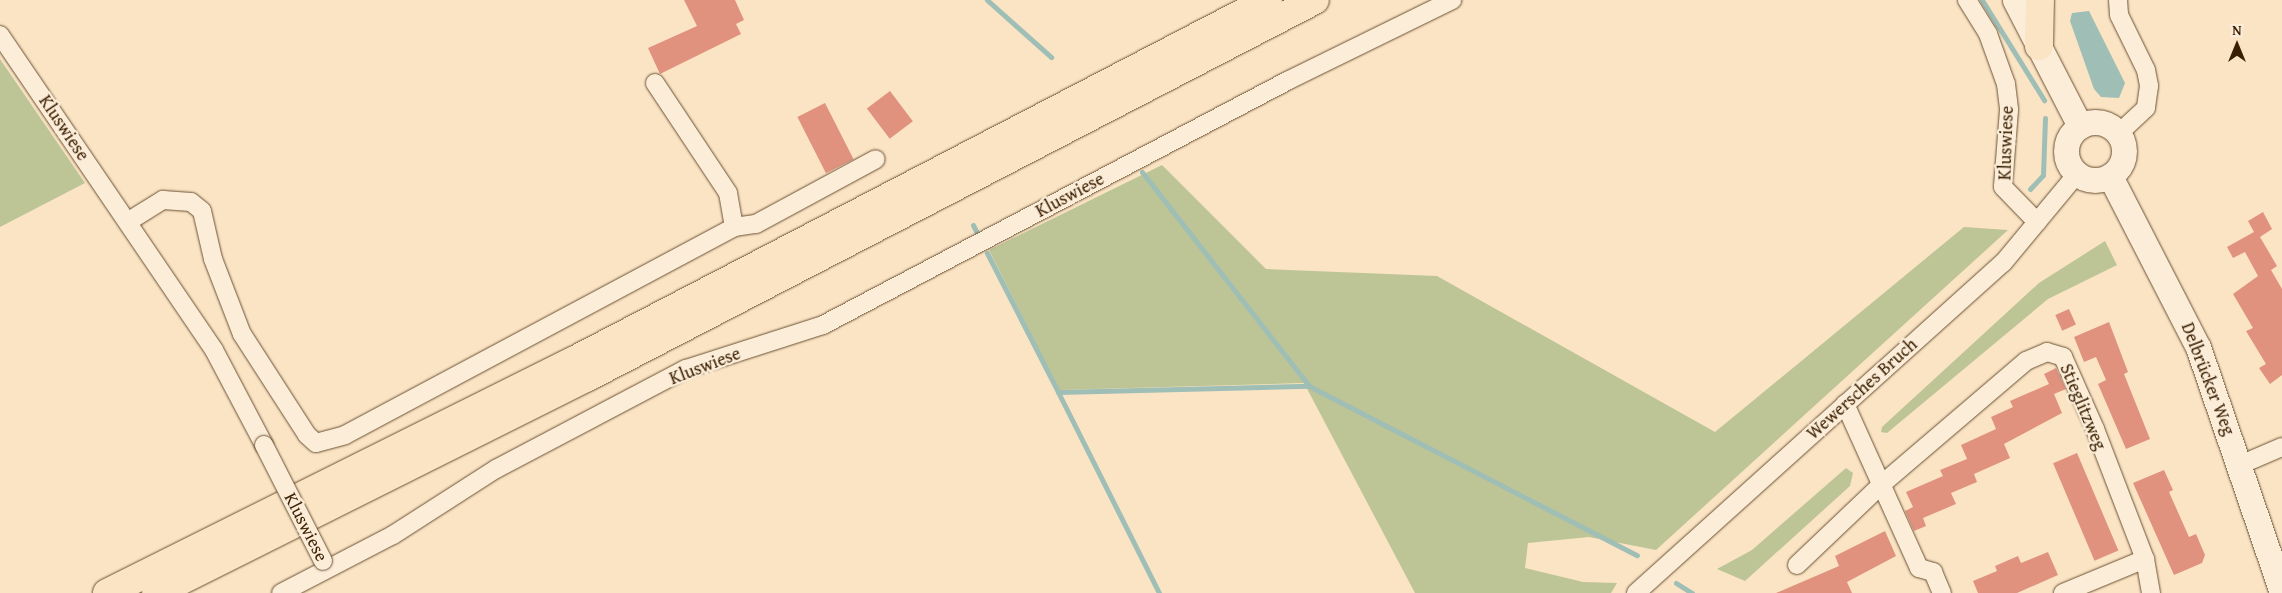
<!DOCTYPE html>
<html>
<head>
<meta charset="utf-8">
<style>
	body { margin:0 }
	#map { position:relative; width:2282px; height:593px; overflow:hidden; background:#fae4c4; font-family:"Gentium Book Plus",serif }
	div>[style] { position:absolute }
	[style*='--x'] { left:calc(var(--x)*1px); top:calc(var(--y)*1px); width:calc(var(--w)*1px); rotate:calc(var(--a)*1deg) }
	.green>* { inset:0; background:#bdc495 }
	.water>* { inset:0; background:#9ebeb6 }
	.stream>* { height:5px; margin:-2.5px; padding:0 2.5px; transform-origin:2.5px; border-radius:2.5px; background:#9ebeb6 }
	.building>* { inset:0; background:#e0927f; transform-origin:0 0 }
	.roads { filter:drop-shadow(0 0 1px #6a5032) drop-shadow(0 0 1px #6a5032) }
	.street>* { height:18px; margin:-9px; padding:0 9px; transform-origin:9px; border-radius:9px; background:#fcedd9 }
	.secondary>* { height:25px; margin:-12.5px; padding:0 12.5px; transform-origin:12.5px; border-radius:12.5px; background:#fcedd9 }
	.secondary>.ring { margin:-12.5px; padding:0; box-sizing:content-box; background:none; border:25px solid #fcedd9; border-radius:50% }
	.highway>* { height:28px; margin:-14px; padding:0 14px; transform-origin:14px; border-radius:14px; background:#fae4c4 }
	.bridges { filter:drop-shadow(0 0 1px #6a5032) drop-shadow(0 0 1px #6a5032) }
	.street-bridge>* { height:18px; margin:-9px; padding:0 9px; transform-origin:9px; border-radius:9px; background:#fcedd9 }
	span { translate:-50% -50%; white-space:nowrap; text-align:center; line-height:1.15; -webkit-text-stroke:4.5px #fcedd9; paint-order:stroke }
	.street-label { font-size:18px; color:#3a1f02 }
	.north { position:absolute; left:2212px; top:20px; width:50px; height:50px; -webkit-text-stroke:4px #fcedd9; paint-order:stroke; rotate:0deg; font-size:14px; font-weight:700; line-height:20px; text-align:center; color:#3a1f02 }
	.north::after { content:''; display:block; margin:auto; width:18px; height:22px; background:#3a1f02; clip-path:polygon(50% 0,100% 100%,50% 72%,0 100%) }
</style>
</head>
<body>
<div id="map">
	<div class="green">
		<i style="clip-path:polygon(0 59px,85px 183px,0 227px)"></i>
		<i style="clip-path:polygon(1162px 165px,1266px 269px,1437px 276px,1715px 432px,1964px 227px,2008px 230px,1656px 550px,1589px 537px,1528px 543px,1525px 568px,1583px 582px,1617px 583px,1611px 593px,1415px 593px,1304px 383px,1059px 390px,989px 250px)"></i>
		<i style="clip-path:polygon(2105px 241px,2117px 265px,2048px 299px,1887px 433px,1881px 432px,1882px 427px,2039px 283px)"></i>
		<i style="clip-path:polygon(1846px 468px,1853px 473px,1850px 486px,1745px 581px,1717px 569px,1752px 550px)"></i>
	</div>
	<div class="water">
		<i style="clip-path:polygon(2089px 11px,2125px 83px,2119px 98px,2101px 97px,2094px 89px,2070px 21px,2072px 13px)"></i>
	</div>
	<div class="stream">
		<i style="--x:987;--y:0;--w:86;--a:41.7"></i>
		<i style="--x:1982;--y:0;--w:118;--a:58.2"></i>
		<i style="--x:1142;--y:172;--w:271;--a:52"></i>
		<i style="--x:1309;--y:386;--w:369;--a:27.3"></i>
		<i style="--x:2030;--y:189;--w:19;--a:-47"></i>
		<i style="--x:2043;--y:175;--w:57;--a:-88"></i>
		<i style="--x:973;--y:225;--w:11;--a:63"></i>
		<i style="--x:987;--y:253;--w:156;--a:62.9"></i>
		<i style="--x:1058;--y:392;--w:251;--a:-1.4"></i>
		<i style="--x:1058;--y:392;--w:225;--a:63.3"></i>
		<i style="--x:1676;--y:583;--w:19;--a:32"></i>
	</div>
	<div class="building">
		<i style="clip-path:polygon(684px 0,735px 0,744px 20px,736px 24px,741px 34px,660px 74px,648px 48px,697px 26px)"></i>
		<i style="left:890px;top:91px;width:38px;height:29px;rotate:53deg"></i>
		<i style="left:825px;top:103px;width:63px;height:31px;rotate:63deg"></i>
		<i style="clip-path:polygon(2263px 212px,2272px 229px,2260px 237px,2277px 266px,2271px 270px,2282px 289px,2282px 375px,2270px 384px,2259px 368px,2266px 364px,2246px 331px,2253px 328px,2233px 294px,2258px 276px,2245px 252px,2233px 258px,2227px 247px,2254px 232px,2248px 221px)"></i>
		<i style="left:2069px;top:309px;width:17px;height:15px;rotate:66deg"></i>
		<i style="clip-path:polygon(2109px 322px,2128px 372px,2124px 374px,2150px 439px,2126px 449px,2098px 384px,2106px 380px,2096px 357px,2084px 362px,2074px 337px)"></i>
		<i style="clip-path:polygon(2056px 368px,2066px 389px,2054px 394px,2062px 413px,2004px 444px,2010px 458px,1974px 474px,1977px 482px,1951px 493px,1956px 504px,1923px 518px,1926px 526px,1914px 531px,1905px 511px,1913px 507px,1906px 492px,1943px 476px,1940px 470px,1967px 459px,1961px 445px,1996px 429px,1991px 417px,2013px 407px,2010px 401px,2049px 384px,2044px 374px)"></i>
		<i style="left:2077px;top:453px;width:106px;height:26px;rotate:67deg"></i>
		<i style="clip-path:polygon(2164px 470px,2173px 490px,2169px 492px,2189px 537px,2196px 534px,2205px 555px,2202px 563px,2174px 575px,2133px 483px)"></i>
		<i style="clip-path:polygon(1885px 531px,1896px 556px,1847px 582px,1852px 593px,1776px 593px,1839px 566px,1835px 556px)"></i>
		<i style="clip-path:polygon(2048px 552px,2058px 575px,2017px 593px,1978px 593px,1973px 581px,1997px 571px,1995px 566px,2018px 556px,2021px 563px)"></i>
	</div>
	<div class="roads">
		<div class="street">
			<i style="--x:1967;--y:0;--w:40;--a:58"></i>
			<i style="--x:1988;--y:34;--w:53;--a:70.2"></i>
			<i style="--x:2006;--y:84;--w:26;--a:83"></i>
			<i style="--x:2009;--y:110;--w:77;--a:94.5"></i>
			<i style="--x:2003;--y:187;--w:49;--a:45.8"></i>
			<i style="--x:2118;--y:0;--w:15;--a:86"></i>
			<i style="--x:2119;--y:15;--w:61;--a:63.9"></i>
			<i style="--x:2146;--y:70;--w:16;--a:79"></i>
			<i style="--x:2149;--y:86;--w:22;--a:98"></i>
			<i style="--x:2146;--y:108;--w:38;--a:137"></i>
			<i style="--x:0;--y:35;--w:381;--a:55.8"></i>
			<i style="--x:214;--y:350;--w:107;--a:62.2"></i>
			<i style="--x:655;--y:83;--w:132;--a:56.4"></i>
			<i style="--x:728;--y:193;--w:35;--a:80"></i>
			<i style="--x:129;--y:221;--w:40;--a:-32"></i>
			<i style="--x:163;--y:200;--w:28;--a:4"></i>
			<i style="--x:191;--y:202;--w:14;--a:39"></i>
			<i style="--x:202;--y:211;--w:49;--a:77.1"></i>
			<i style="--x:213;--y:259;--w:80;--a:68.9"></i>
			<i style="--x:242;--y:334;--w:120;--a:57.2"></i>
			<i style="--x:307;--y:435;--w:12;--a:42"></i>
			<i style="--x:316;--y:443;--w:30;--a:-15"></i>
			<i style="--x:345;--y:435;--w:441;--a:-28.1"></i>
			<i style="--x:734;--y:227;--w:22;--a:-8"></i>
			<i style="--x:756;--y:224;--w:136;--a:-28.4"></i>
			<i style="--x:1845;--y:404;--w:180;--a:65.7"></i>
			<i style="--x:1919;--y:568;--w:15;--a:16"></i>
			<i style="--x:1933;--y:572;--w:23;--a:67"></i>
			<i style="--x:2240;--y:465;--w:46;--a:-23.2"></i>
			<i style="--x:1797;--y:565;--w:116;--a:-43.6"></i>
			<i style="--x:1881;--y:485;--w:191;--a:-40.5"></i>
			<i style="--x:2026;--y:361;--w:23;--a:-23"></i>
			<i style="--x:2047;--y:352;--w:17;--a:17"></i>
			<i style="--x:2063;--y:357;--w:79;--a:66"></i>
			<i style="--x:2095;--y:429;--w:139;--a:69"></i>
			<i style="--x:2145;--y:559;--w:35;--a:80"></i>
			<i style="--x:281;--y:593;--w:126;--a:-27.4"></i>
			<i style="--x:393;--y:535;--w:122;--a:-32.7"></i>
			<i style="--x:496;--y:469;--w:215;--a:-27.8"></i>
			<i style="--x:686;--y:369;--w:144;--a:-17.8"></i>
			<i style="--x:823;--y:325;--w:526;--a:-27.73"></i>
			<i style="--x:1289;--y:80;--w:182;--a:-26.1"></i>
			<i style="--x:1636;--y:593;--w:494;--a:-42"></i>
			<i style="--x:2003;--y:263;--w:116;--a:-50.3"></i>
			<i style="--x:2063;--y:593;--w:89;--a:-22.5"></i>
		</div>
		<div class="secondary">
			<i style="--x:2015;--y:0;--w:142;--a:62.7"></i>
			<i class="ring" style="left:2066px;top:122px;width:33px;height:33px"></i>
			<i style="--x:2110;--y:176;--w:192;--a:62.8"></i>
			<i style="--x:2198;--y:347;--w:260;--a:71.1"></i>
		</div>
		<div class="highway">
			<i style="--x:2039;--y:46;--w:46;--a:-88.8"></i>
			<i style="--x:107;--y:593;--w:523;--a:-26.47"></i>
			<i style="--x:575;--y:360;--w:781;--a:-27.45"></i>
			<i style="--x:156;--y:593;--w:481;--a:-26.6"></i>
			<i style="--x:586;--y:378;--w:821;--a:-27.41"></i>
		</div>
	</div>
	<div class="bridges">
		<div class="street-bridge">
			<i style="--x:264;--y:445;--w:130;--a:63"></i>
		</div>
	</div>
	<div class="street-label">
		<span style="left:64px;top:128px;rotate:56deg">Kluswiese</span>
		<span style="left:2006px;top:143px;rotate:-88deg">Kluswiese</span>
		<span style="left:1070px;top:195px;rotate:-28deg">Kluswiese</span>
		<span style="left:705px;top:366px;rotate:-21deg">Kluswiese</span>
		<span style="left:2208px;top:379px;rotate:69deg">Delbrücker Weg</span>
		<span style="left:1862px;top:389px;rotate:-42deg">Wewersches Bruch</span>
		<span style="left:2083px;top:407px;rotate:67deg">Stieglitzweg</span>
		<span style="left:306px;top:527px;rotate:63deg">Kluswiese</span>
	</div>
	<div class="north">N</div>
</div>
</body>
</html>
